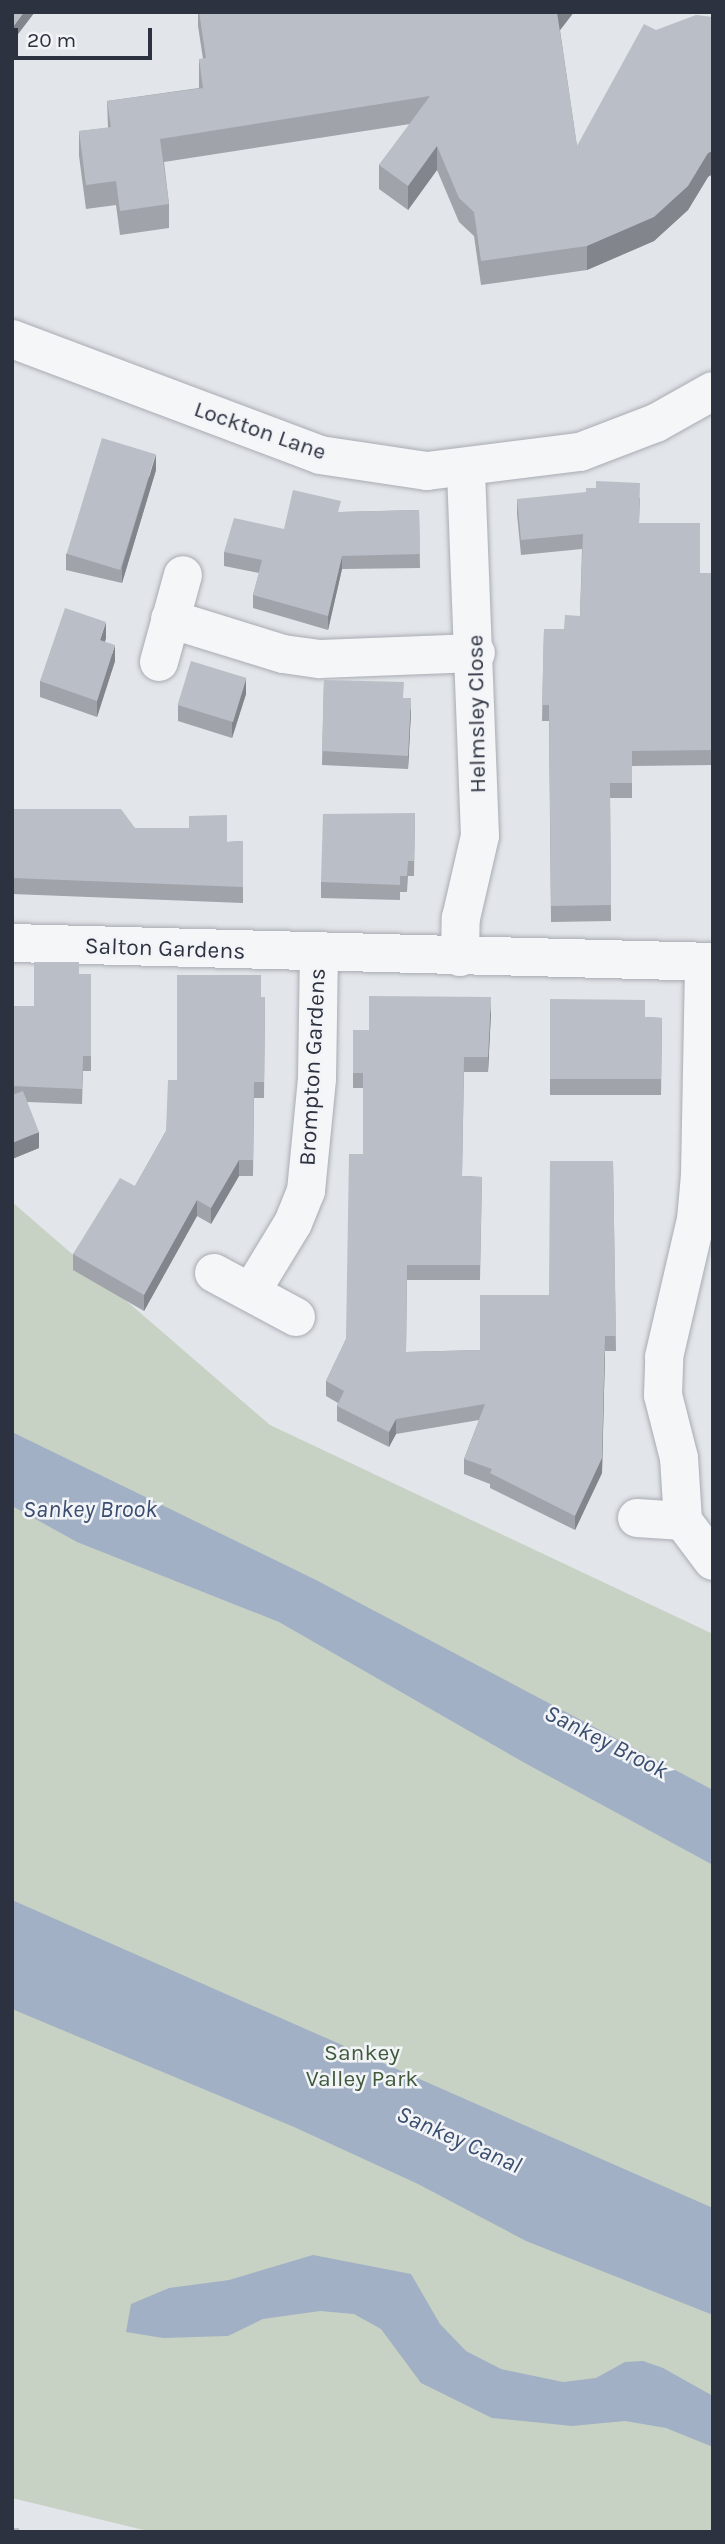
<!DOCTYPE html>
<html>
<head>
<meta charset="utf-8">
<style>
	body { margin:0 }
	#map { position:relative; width:725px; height:2544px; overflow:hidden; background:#e2e5e9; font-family:Karla,sans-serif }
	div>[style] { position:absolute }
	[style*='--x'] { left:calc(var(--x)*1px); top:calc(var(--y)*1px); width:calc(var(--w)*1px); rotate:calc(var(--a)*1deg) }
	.green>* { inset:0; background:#c7d2c4 }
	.water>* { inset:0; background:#a1b0c5 }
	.roads { filter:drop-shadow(0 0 2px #a8acb3) drop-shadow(0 0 2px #a8acb3) }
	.minor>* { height:38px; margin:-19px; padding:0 19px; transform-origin:19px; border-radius:19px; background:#f5f6f8 }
	.wall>* { inset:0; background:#a0a3aa }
	.shaded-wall>* { inset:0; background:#82858b }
	.building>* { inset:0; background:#babec6; transform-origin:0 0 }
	span { translate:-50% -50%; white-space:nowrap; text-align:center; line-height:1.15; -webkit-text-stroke:5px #f2f4f7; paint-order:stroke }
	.street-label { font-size:23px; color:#2c3240 }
	.park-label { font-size:23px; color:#3e5a3b }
	.water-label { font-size:24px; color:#3a4e6f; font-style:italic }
	.frame { position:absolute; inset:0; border:14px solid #2c3240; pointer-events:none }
	.scale { position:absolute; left:14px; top:28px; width:138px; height:32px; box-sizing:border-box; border:4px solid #2c3240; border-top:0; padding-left:9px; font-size:21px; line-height:24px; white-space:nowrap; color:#2c3240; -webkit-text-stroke:5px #f2f4f7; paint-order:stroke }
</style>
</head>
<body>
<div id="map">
	<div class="green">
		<i style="clip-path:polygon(12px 1202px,270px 1425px,713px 1634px,713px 2532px,152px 2532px,12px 2498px)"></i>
	</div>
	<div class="water">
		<i style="clip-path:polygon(12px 1432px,316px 1580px,713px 1790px,713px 1865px,523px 1762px,279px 1622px,77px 1542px,12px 1506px)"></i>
		<i style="clip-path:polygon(12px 1900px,713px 2208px,713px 2315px,526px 2241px,418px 2184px,294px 2127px,12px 2009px)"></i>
		<i style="clip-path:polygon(313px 2255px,411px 2274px,440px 2324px,466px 2351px,501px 2369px,563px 2382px,596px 2378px,625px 2362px,643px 2361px,663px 2368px,713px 2396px,713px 2447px,666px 2428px,625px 2421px,572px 2426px,492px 2418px,421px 2383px,381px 2329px,354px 2314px,320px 2311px,263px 2319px,228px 2336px,163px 2338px,126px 2332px,131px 2304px,169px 2288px,229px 2280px)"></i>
	</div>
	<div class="roads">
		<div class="minor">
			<i style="--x:12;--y:339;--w:329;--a:20.6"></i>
			<i style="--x:320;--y:455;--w:108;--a:8.5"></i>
			<i style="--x:427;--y:471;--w:154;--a:-7.1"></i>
			<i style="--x:580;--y:452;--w:81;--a:-20.9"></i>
			<i style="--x:656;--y:423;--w:65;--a:-29.3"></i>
			<i style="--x:170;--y:619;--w:118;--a:17.2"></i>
			<i style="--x:283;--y:654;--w:37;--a:8"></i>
			<i style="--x:320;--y:659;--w:156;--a:-2.2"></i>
			<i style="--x:159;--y:662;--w:90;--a:-74.6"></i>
			<i style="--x:12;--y:943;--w:701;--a:1.55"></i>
			<i style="--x:460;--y:957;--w:39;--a:-89"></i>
			<i style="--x:461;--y:918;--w:84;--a:-77"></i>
			<i style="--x:480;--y:836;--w:367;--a:-92.2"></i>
			<i style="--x:214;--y:1273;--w:93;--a:28.2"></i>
			<i style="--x:251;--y:1292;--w:81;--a:-58.7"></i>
			<i style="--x:293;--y:1223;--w:35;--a:-68"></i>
			<i style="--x:306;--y:1191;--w:113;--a:-84.4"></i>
			<i style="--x:317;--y:1079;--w:126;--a:-89.1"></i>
			<i style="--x:637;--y:1518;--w:46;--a:3.7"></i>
			<i style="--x:683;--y:1521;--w:50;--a:53.1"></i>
			<i style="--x:683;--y:1521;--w:63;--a:-93.6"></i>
			<i style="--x:679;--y:1458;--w:65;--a:-104.3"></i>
			<i style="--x:663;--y:1395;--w:38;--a:-88"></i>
			<i style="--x:664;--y:1357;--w:141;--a:-76.9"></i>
			<i style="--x:696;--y:1220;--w:45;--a:-84.9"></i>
			<i style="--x:700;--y:1175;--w:213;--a:-88.9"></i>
		</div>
	</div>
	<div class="wall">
		<i style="clip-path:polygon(198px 12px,574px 12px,560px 30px,577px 146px,708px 177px,688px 210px,654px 241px,587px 270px,481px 285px,474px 236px,459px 222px,437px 170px,408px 210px,379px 189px,379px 165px,410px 124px,164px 162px,169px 204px,169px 228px,120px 235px,116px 205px,86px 209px,79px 156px,79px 131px,108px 128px,107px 101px,199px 88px,199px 59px,203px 59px,198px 26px)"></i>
		<i style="clip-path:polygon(156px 470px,122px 583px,66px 570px,66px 554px)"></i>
		<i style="clip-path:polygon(640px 498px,639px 523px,700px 573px,713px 573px,713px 765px,632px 766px,632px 798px,610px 798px,611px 921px,551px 922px,549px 721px,542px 721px,544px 629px,564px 629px,580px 616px,582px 549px,521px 555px,517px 514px,517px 499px)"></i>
		<i style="clip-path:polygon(419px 510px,420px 568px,342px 569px,328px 630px,253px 608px,253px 595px,259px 573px,224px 566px,224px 552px,284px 529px,341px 512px)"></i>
		<i style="clip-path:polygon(106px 638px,105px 642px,115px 661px,97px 717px,40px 697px,40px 681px)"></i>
		<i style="clip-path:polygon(324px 680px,404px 698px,411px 711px,408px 769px,322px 765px)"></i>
		<i style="clip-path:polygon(246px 694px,232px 738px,178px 721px,178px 705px)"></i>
		<i style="clip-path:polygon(12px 809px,227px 842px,243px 841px,243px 903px,12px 894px)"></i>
		<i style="clip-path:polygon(415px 813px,414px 876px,408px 876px,407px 892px,400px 892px,400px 900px,321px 898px,321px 882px)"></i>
		<i style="clip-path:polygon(79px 974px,91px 974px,91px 1071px,83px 1071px,82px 1104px,27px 1102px,39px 1148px,12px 1159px,12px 1006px,34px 1006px)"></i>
		<i style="clip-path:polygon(261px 997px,265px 997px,264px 1098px,254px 1098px,253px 1176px,239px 1176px,211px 1224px,197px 1216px,144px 1311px,73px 1270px,73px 1254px,135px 1186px,166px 1131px,177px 1080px)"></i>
		<i style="clip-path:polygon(550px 999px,645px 1017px,662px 1018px,661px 1095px,550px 1095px)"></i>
		<i style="clip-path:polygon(491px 1012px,488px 1072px,464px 1072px,462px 1176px,482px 1177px,480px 1280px,407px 1280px,406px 1352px,480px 1350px,549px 1295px,613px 1161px,616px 1351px,605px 1351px,602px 1473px,575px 1530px,490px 1488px,490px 1484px,464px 1474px,464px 1459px,479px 1420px,396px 1434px,389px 1447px,337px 1421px,337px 1406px,338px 1403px,326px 1396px,326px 1381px,346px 1339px,363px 1154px,363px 1088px,353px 1088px,353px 1030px,369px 1030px)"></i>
	</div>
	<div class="shaded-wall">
		<i style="clip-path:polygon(24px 12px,35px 12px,12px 42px,12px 28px)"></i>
		<i style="clip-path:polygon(557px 12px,574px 12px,557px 34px)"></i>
		<i style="clip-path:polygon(437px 146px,437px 170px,408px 210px,408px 186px)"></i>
		<i style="clip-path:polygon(713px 150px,713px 174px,708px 177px,688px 210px,654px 241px,587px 270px,587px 246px,708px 153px)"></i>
		<i style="clip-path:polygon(156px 454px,156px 470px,122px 583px,122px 567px)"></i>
		<i style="clip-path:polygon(342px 556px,342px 569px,328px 630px,328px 616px)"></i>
		<i style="clip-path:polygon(106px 622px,106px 638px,100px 656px,100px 640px)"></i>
		<i style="clip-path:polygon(115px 645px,115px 661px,97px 717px,97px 701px)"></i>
		<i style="clip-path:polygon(246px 678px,246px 694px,232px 738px,232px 722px)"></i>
		<i style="clip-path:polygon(411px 698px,411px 711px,408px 769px,408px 756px)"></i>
		<i style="clip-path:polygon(491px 997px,491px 1012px,488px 1072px,488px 1057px)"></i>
		<i style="clip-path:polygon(39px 1132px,39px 1148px,12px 1159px,12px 1143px)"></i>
		<i style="clip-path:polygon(239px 1160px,239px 1176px,211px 1224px,211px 1208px)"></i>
		<i style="clip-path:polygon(197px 1200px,197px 1216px,144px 1311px,144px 1295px)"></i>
		<i style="clip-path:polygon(605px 1351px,602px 1473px,575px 1530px,575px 1516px)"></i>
		<i style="clip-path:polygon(396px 1419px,396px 1434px,389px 1447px,389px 1432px)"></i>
	</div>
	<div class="building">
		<i style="clip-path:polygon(12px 12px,24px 12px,12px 28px)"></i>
		<i style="clip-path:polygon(199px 12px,557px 12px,577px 146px,644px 24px,656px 30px,696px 15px,713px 17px,713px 150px,708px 153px,688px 186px,654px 217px,587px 246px,481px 261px,474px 212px,459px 198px,437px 146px,408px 186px,379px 165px,430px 96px,160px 139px,169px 204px,120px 211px,116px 181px,86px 185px,79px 131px,111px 127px,107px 101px,203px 88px,199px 59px,206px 58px)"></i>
		<i style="left:102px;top:438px;width:56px;height:121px;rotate:17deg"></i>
		<i style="clip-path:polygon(596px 481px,640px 483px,639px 523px,700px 523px,700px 573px,713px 573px,713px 750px,632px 751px,632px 783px,610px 783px,611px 905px,551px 906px,549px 705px,542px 705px,544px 629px,564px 629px,565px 615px,580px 616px,583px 534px,521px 540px,517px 499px,586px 492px,586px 488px,596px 488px)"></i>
		<i style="clip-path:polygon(293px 490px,341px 501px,338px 512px,419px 510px,420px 554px,342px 556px,328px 616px,253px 595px,262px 560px,224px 552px,234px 518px,284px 529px)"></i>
		<i style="clip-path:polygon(65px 608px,106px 622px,100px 640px,115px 645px,97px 701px,40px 681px)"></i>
		<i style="left:191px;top:661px;width:58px;height:46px;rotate:17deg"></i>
		<i style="clip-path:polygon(324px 680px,404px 682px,403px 698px,411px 698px,408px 756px,322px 751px)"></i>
		<i style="clip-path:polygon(12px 809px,121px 809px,135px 828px,189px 828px,189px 816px,227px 815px,227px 842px,243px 841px,243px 887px,12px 878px)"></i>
		<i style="clip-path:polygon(415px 813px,414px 861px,408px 861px,407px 876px,400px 876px,400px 885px,321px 882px,323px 814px)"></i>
		<i style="clip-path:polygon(34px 962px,79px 962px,79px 974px,91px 974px,91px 1056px,83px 1056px,82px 1089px,12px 1086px,12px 1006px,34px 1006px)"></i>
		<i style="clip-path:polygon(177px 975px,261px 975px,261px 997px,265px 997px,264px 1082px,254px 1082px,253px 1160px,239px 1160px,211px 1208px,197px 1200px,144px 1295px,73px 1254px,120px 1178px,135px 1186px,166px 1131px,168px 1080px,177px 1080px)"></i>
		<i style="clip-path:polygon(369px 996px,491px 997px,488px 1057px,464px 1057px,462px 1176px,482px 1177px,480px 1265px,407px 1265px,406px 1352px,480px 1350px,480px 1295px,549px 1295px,550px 1161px,613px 1161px,616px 1336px,605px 1336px,602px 1458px,575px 1516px,490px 1473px,492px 1469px,464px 1459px,485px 1404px,396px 1419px,389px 1432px,337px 1406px,344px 1391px,326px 1381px,346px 1339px,349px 1154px,363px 1154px,363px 1073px,353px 1073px,353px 1030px,369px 1030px)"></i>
		<i style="clip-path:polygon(550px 999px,645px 1000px,645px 1017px,662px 1018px,661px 1079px,550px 1079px)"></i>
		<i style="clip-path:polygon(23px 1091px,39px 1132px,12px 1143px,12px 1095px)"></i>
		<i style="left:12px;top:2528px;width:7px;height:4px"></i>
	</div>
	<div class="street-label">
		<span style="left:260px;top:431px;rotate:19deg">Lockton Lane</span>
		<span style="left:477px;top:714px;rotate:-91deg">Helmsley Close</span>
		<span style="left:165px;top:949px;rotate:2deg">Salton Gardens</span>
		<span style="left:313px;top:1067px;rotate:-87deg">Brompton Gardens</span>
	</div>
	<div class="park-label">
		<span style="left:362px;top:2066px">Sankey<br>Valley Park</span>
	</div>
	<div class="water-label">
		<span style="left:90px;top:1510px">Sankey Brook</span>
		<span style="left:606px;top:1742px;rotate:27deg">Sankey Brook</span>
		<span style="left:459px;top:2140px;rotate:24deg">Sankey Canal</span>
	</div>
	<div class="frame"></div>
	<div class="scale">20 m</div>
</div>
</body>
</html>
